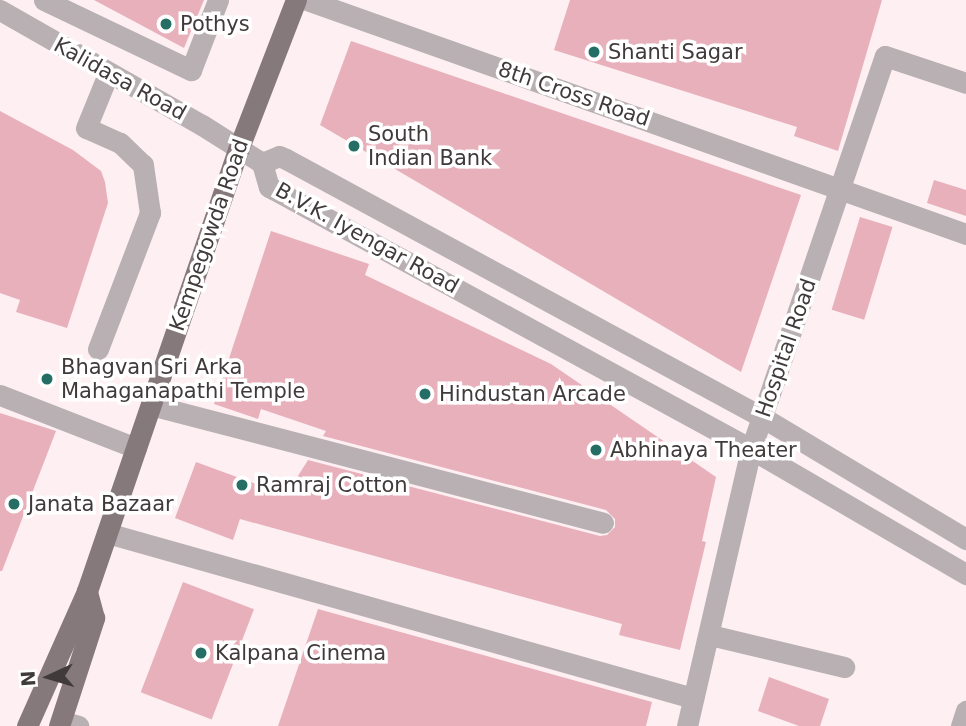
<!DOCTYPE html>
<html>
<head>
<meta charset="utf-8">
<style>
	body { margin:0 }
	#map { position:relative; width:966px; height:726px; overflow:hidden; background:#fdeff2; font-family:"DejaVu Sans",sans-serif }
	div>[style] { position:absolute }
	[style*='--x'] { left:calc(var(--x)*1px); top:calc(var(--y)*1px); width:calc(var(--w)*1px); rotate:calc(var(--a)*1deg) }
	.building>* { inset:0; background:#e8b0bb; transform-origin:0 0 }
	.minor>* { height:21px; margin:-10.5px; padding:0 10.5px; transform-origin:10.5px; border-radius:10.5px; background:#b8b0b2 }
	.major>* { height:21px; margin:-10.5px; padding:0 10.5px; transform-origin:10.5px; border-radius:10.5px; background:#86797b }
	.dots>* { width:19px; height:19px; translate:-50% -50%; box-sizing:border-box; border:4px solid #fff; border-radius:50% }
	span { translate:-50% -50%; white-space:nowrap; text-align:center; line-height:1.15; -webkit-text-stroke:7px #fff; paint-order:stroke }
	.poi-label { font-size:21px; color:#403a3b }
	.left { translate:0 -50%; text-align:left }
	.street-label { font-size:21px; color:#403a3b }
	.north { position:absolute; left:14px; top:642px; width:70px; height:70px; -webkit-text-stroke:5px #fff; paint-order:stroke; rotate:266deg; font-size:19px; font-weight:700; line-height:28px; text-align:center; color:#403a3b }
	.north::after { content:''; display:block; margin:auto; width:24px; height:32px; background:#403a3b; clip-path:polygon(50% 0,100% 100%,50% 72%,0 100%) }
</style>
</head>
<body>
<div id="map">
	<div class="building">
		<i style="clip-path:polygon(94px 0,204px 0,184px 48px)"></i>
		<i style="clip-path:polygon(570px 0,882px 0,838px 151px,794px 136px,797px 127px,554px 50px)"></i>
		<i style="clip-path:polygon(351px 41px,801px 195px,741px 372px,320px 125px)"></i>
		<i style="clip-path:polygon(0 111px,73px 150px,101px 171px,105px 182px,108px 203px,67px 328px,16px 312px,20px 300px,0 293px)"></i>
		<i style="clip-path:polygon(934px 180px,966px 190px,966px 216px,927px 203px)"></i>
		<i style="left:860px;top:217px;width:34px;height:97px;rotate:17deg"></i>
		<i style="clip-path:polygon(271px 231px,369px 264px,365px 275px,551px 364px,716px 477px,702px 541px,706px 542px,680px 650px,619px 635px,622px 624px,240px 519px,233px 540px,175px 518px,196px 462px,286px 495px,308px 460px,600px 536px,607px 535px,615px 527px,615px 519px,606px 510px,323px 436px,326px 431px,261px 409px,258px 419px,214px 404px)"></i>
		<i style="clip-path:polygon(0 413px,56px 431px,2px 571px,0 571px)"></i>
		<i style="left:183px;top:582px;width:76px;height:118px;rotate:21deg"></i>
		<i style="clip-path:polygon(318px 609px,652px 702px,646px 726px,278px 726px)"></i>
		<i style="clip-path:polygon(769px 677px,829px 699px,820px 726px,799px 726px,758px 711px)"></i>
	</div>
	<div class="minor">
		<i style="--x:44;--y:0;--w:163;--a:25.5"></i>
		<i style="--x:191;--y:70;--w:75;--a:-68.9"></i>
		<i style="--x:307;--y:0;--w:699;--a:19.55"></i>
		<i style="--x:0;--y:10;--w:232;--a:29.7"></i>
		<i style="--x:202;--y:125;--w:71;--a:32.3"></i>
		<i style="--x:262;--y:163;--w:25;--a:74"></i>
		<i style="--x:269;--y:187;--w:4;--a:27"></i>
		<i style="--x:273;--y:189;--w:544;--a:28.54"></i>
		<i style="--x:751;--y:449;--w:249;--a:30.2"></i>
		<i style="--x:262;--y:163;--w:18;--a:-22"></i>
		<i style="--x:279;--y:156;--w:8;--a:23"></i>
		<i style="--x:286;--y:159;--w:541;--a:28.46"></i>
		<i style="--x:762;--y:417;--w:238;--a:30.9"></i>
		<i style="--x:98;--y:349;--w:146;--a:-69.1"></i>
		<i style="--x:150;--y:213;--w:49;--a:-98.3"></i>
		<i style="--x:143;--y:165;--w:32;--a:-136"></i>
		<i style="--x:120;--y:143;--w:37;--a:-156"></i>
		<i style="--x:86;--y:128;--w:58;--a:-67.8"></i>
		<i style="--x:0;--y:395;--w:146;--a:21.3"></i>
		<i style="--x:151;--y:405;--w:467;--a:14.6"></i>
		<i style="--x:107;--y:533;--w:609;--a:15.73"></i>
		<i style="--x:710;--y:635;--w:138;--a:13.4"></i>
		<i style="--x:61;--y:721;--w:18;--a:16"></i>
		<i style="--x:687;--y:726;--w:284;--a:-77"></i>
		<i style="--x:751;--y:449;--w:415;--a:-71.2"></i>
		<i style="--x:885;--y:56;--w:85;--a:18.4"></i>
		<i style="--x:961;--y:726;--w:16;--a:-72"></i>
	</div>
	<div class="major">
		<i style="--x:27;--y:726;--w:148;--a:-66"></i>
		<i style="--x:87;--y:591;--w:466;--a:-71.1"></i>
		<i style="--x:238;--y:150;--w:161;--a:-68.9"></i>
		<i style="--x:59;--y:726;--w:114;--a:-72"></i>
		<i style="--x:94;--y:618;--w:28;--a:-105"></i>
	</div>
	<div class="dots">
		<i style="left:166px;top:24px;background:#256e66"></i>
		<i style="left:594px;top:52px;background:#256e66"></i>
		<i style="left:354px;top:146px;background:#256e66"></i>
		<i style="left:47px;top:379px;background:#256e66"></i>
		<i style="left:425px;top:394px;background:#256e66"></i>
		<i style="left:596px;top:450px;background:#256e66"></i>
		<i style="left:242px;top:485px;background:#256e66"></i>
		<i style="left:14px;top:504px;background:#256e66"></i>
		<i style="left:201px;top:653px;background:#256e66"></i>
	</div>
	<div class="poi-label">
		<span class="left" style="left:180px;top:24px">Pothys</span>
		<span class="left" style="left:608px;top:52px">Shanti Sagar</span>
		<span class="left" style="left:368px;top:146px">South<br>Indian Bank</span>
		<span class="left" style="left:61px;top:379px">Bhagvan Sri Arka<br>Mahaganapathi Temple</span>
		<span class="left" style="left:439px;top:394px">Hindustan Arcade</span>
		<span class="left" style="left:610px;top:450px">Abhinaya Theater</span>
		<span class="left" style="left:256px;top:485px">Ramraj Cotton</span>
		<span class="left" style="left:28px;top:504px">Janata Bazaar</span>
		<span class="left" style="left:215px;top:653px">Kalpana Cinema</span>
	</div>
	<div class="street-label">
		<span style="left:120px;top:79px;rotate:29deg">Kalidasa Road</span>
		<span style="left:574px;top:94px;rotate:19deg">8th Cross Road</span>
		<span style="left:209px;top:235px;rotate:-71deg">Kempegowda Road</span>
		<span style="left:367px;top:238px;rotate:29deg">B.V.K. Iyengar Road</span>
		<span style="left:786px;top:348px;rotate:-71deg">Hospital Road</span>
	</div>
	<div class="north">N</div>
</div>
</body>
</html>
